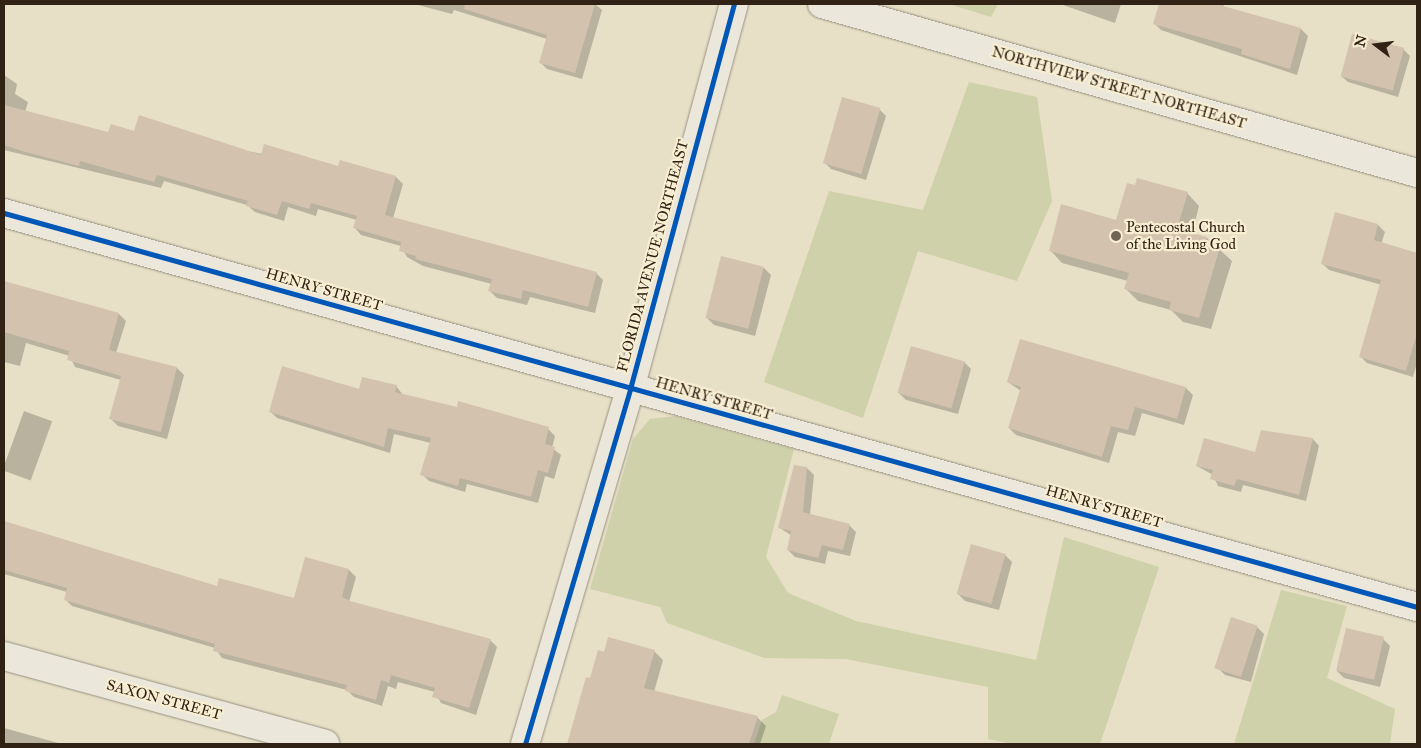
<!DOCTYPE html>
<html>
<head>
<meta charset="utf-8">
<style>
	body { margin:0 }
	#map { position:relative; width:1421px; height:748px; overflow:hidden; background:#e7dfc6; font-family:"IM FELL Great Primer",serif }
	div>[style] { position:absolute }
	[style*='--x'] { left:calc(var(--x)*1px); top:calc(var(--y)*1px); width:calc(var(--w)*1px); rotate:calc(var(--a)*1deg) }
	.green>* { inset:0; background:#ced1a9 }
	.shadow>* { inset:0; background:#0003; transform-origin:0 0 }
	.building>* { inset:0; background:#d3c2ae; transform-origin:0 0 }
	.roads { filter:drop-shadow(0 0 1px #989182) drop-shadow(0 0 1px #989182) }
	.street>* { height:28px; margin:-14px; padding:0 14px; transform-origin:14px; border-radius:14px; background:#ebe7da }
	.cycleway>* { height:5px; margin:-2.5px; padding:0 2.5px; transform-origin:2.5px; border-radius:2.5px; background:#0057b8 }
	.dots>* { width:14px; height:14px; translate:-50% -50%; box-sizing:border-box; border:2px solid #f8eed2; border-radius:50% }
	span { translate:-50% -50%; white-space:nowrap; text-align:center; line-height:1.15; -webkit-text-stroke:4.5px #f8eed2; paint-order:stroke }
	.street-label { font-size:15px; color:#312216 }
	.poi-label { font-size:15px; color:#312216 }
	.left { translate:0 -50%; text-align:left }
	.frame { position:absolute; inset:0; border:5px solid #312216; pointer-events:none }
	.north { position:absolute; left:1351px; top:20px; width:50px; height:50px; -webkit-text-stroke:4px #f8eed2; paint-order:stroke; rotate:285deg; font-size:14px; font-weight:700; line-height:20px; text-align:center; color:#312216 }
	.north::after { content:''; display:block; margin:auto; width:18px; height:22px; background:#312216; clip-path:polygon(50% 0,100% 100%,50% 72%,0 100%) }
</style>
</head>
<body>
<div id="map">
	<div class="green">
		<i style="clip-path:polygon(949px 4px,998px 4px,991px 17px)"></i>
		<i style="clip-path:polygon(969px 82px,1037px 97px,1052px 201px,1017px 281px,918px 251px,863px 418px,764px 382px,829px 191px,923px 210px)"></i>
		<i style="clip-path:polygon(675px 416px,794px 449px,766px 557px,788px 593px,856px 621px,1036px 660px,1064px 537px,1159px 567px,1100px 744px,1013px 744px,988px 739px,988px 687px,846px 659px,765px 658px,667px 623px,660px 607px,590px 589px,633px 439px,650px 419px)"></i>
		<i style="clip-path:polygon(1281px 590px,1347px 606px,1327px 678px,1395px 709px,1390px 744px,1234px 744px)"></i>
		<i style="clip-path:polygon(782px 695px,839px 714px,829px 744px,754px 744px,762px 720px,776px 712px)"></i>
	</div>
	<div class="shadow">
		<i style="clip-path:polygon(414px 4px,595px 4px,602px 10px,582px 79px,547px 69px,540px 62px,547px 39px,454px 10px,452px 14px)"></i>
		<i style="clip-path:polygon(1060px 4px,1121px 4px,1115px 23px)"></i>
		<i style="clip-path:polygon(1160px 4px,1224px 4px,1223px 7px,1301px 29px,1308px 36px,1297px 75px,1161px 30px,1154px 23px)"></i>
		<i style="clip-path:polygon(1403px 49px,1410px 56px,1398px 97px,1348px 82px,1341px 76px)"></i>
		<i style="clip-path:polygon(4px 75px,17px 84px,15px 94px,28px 102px,25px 112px,109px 134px,135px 132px,396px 177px,403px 184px,393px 218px,596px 273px,603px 280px,595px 313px,530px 297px,527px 305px,497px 298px,490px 291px,492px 284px,423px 266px,407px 257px,401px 246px,361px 235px,355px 228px,357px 220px,318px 209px,316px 216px,288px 207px,284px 221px,255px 212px,247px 205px,164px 181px,161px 188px,4px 150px)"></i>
		<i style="clip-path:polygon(879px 109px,886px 116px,866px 180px,831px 169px,824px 162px)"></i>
		<i style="clip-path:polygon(1187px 193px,1199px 206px,1192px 234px,1207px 238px,1232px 261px,1211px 329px,1183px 322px,1171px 310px,1138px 301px,1126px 289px,1128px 281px,1062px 263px,1050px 250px)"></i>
		<i style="clip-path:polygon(1378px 225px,1385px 232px,1381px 244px,1417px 254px,1417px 363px,1413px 377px,1367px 363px,1360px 356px,1382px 285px,1329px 270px,1322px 263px)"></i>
		<i style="clip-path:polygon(722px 257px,764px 268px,771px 275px,755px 336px,714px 325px,707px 318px)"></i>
		<i style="clip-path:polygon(4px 283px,119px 314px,126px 321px,116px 353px,177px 368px,184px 375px,167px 439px,118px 426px,111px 419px,121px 380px,75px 367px,70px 356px,26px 343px,20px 366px,4px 362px)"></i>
		<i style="clip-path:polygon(1021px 340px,1186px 388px,1193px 395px,1184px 425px,1142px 413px,1135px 436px,1118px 432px,1109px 463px,1016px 435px,1009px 428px,1021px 391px,1008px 382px)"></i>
		<i style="clip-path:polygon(964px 362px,971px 369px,958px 414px,906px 400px,899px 393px)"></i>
		<i style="clip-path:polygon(396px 386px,403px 395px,548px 429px,555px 436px,552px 448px,561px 455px,554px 479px,545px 476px,538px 503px,467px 484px,465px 492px,429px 481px,422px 474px,431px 443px,394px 434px,390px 453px,277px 418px,270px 411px)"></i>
		<i style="left:24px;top:411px;width:30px;height:63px;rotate:20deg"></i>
		<i style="clip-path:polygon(1313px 439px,1319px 446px,1306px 501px,1243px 485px,1241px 492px,1218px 486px,1213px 475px,1197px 466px)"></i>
		<i style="clip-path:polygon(807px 468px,814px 475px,810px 515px,849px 525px,856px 532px,850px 556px,828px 551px,825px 564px,795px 557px,788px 550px,792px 536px,780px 528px)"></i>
		<i style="clip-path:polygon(4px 522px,218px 587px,295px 599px,306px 559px,349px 570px,356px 577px,349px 602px,490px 640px,497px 647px,476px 715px,441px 703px,435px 692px,398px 682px,396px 689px,388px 686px,382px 706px,354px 697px,347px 690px,222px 658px,215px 648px,72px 606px,65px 599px,67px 592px,4px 574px)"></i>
		<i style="clip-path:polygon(1005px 555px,1012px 562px,999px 610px,965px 601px,958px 594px)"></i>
		<i style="clip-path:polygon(1257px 627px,1264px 634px,1251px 682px,1225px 675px,1218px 668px)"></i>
		<i style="clip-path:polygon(1383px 639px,1390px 646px,1380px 687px,1344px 678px,1337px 671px)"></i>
		<i style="clip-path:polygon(654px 651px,663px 660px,654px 692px,757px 717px,766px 726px,760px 744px,569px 744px,587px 679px,591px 680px,605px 653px)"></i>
		<i style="clip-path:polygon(4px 728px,62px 744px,4px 744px)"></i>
	</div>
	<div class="building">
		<i style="clip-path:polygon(465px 4px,595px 4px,575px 73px,539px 63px,547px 35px,464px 9px)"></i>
		<i style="clip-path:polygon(1159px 4px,1216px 4px,1301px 28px,1290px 69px,1241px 54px,1242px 49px,1153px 24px)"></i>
		<i style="left:1352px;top:34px;width:54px;height:44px;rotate:15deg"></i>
		<i style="left:842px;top:97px;width:40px;height:69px;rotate:16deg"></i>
		<i style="clip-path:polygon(4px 105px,108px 132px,111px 124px,134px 131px,139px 115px,261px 155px,264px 144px,338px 166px,340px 160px,396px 176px,385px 215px,597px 272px,588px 307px,523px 290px,521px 299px,488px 291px,492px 279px,415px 259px,416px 256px,399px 251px,401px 242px,353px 228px,357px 216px,311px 203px,309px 209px,282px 201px,277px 215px,246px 206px,248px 201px,157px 175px,154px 182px,80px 161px,79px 166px,22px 151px,4px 145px)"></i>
		<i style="clip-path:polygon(1137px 178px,1188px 192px,1177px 229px,1207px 237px,1205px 243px,1220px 247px,1199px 318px,1169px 310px,1171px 302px,1124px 289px,1129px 273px,1049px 251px,1061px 204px,1116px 220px,1127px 183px,1135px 185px)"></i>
		<i style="clip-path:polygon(1335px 212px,1378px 224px,1374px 240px,1417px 253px,1417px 333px,1406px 371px,1359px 357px,1381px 280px,1321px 264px)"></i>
		<i style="left:721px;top:256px;width:44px;height:64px;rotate:14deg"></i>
		<i style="clip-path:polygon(4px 281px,119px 313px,109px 350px,177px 367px,161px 432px,109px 419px,121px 376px,67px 360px,69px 351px,4px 332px)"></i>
		<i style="clip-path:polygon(1020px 339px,1186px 387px,1177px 419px,1135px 407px,1128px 430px,1111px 426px,1102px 457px,1008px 428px,1021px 387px,1007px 382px)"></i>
		<i style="left:911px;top:346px;width:56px;height:49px;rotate:16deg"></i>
		<i style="clip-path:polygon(282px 366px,359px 389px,362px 377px,397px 385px,395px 392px,457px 407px,458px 401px,549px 427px,545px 444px,555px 447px,548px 473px,538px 470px,531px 497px,460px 478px,458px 486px,420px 475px,431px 438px,388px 428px,384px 447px,269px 412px)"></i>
		<i style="clip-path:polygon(1261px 430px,1313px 438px,1299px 495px,1237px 479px,1234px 486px,1210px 479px,1213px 470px,1196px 466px,1204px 438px,1255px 452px)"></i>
		<i style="clip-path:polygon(794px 465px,807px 467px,803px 512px,850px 524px,843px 550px,822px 545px,818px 558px,787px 550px,791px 531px,778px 528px)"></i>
		<i style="clip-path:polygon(4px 521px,217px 586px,219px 578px,294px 598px,305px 557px,349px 569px,342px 597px,350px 601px,491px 639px,469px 708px,432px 697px,435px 688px,391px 675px,389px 683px,381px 680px,376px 700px,345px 691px,347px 685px,213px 651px,215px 644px,64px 600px,67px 588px,4px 570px)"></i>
		<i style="left:971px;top:544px;width:36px;height:52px;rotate:16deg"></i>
		<i style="left:1231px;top:617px;width:28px;height:54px;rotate:18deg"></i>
		<i style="left:1346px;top:628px;width:39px;height:44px;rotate:13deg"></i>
		<i style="clip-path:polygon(608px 637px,655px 650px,644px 688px,758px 716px,749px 744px,567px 744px,586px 677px,590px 678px,598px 650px,604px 652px)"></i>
	</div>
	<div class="roads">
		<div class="street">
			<i style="--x:822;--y:4;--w:619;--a:15.86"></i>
			<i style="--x:4;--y:213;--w:1467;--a:15.58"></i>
			<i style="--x:4;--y:656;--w:333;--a:15.3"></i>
			<i style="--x:525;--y:744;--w:370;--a:-73.5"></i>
			<i style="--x:630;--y:389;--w:399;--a:-74.9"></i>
		</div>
	</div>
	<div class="cycleway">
		<i style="--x:4;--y:213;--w:1467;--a:15.58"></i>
		<i style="--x:525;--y:744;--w:370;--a:-73.5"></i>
		<i style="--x:630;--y:389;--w:399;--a:-74.9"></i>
	</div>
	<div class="dots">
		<i style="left:1116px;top:236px;background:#716454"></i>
	</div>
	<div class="street-label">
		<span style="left:1119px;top:88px;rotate:16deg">NORTHVIEW STREET NORTHEAST</span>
		<span style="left:653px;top:256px;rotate:-75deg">FLORIDA AVENUE NORTHEAST</span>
		<span style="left:324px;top:290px;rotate:16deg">HENRY STREET</span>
		<span style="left:714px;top:399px;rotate:16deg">HENRY STREET</span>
		<span style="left:1104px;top:507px;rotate:16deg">HENRY STREET</span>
		<span style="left:164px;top:700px;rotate:15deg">SAXON STREET</span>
	</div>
	<div class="poi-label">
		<span class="left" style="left:1126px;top:236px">Pentecostal Church<br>of the Living God</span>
	</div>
	<div class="frame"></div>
	<div class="north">N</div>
</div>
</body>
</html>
